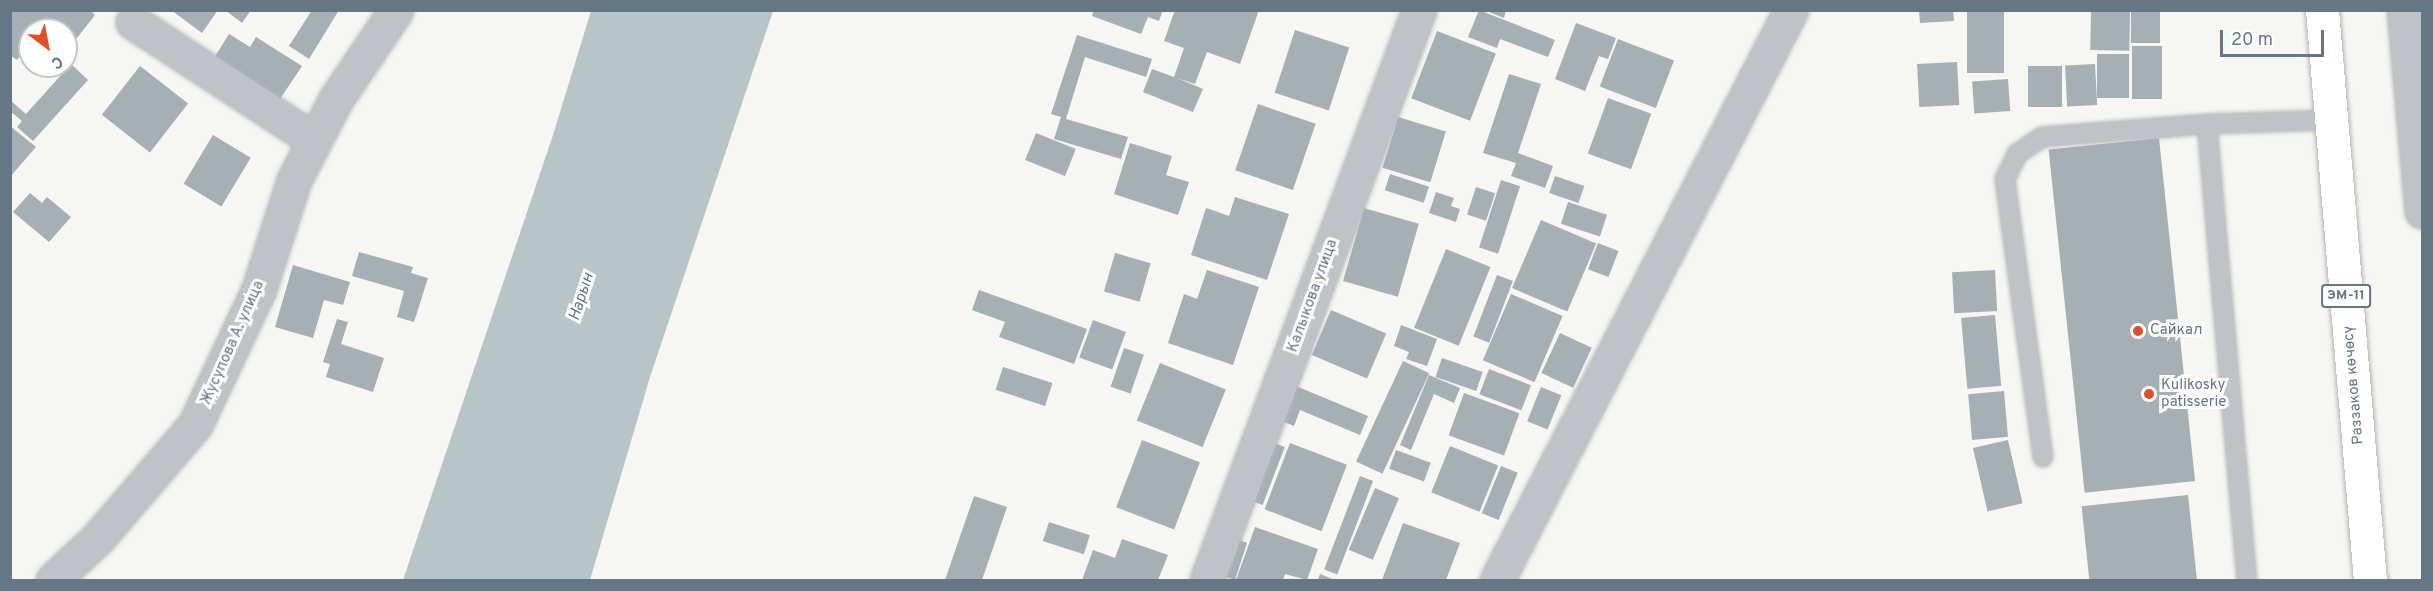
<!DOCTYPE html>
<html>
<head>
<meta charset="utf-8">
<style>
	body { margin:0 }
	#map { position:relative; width:2433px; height:591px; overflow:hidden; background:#f6f6f2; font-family:Overpass,sans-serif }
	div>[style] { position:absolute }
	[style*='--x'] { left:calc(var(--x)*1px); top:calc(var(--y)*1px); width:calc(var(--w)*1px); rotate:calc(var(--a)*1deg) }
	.water>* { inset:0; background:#b7c4c8 }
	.building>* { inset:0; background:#a6afb4; transform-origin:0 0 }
	.roads { filter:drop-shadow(0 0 2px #b2b6b9) drop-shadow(0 0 2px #b2b6b9) }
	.service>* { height:18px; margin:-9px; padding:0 9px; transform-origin:9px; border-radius:9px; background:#bfc3c7 }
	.minor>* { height:33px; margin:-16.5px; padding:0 16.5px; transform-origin:16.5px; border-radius:16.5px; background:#bfc3c7 }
	.trunk>* { height:33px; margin:-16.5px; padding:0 16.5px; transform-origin:16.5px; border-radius:16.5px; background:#fff }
	.dots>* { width:16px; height:16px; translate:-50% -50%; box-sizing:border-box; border:3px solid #fff; border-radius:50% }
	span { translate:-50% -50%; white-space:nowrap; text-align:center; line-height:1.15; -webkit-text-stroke:6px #fff; paint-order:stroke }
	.shield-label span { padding:2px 4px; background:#fff; border:2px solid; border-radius:4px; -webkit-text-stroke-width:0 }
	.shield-label { font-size:14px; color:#657784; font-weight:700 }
	.street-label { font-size:15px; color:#657784 }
	.poi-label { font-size:15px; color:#657784 }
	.left { translate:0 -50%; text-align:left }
	.water-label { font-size:16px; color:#607880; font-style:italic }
	.frame { position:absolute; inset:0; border:12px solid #657784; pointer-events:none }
	.north { position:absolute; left:18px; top:18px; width:60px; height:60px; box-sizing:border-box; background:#fff; border:2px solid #c1c9ce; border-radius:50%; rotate:148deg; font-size:16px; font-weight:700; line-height:24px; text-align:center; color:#657784 }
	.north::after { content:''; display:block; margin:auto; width:21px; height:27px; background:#e44e24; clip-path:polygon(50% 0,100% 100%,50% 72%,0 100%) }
	.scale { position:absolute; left:2220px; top:30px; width:104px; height:27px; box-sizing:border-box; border:3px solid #657784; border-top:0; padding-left:8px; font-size:18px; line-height:21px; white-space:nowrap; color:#657784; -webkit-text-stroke:4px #fff; paint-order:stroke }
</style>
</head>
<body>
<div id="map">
	<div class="water">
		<i style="clip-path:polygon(591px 11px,773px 11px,650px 377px,590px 580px,403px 580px,553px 135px)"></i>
	</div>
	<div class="building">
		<i style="clip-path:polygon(10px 10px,90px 10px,95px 15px,66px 52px,66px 30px,30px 30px,30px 43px,17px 60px,10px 55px)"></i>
		<i style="clip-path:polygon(171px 10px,218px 10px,202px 33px)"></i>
		<i style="clip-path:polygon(225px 10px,251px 10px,242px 23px)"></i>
		<i style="clip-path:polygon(312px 10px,339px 10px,309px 59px,289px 46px)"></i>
		<i style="clip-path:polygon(1094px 10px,1163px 10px,1159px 21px,1148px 17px,1141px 34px,1092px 16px)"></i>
		<i style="clip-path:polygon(1175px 10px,1259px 10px,1240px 64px,1207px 52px,1195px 84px,1177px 78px,1203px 89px,1193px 112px,1143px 92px,1152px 69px,1174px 77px,1184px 48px,1164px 41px)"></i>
		<i style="clip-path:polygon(1479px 10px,1555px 40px,1548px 57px,1500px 39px,1497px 48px,1468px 37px)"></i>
		<i style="clip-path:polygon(1484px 10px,1506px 10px,1504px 18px)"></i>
		<i style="clip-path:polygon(1919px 10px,1953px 10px,1954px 21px,1920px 23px)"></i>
		<i style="left:1967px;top:10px;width:37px;height:63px"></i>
		<i style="left:2131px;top:10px;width:29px;height:33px"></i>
		<i style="left:2091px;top:11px;width:39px;height:39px;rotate:1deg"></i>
		<i style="clip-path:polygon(1576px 23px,1616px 38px,1608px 59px,1599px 56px,1585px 91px,1555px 79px)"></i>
		<i style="left:1295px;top:30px;width:57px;height:66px;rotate:18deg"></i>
		<i style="left:1437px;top:31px;width:63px;height:72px;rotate:21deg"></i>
		<i style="clip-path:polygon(229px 34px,250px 47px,256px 37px,302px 66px,280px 99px,214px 58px)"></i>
		<i style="clip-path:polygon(1077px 35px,1152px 59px,1146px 77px,1085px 57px,1066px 119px,1128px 137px,1121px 159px,1054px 139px,1061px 117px,1051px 114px)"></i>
		<i style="left:1618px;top:39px;width:60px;height:51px;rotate:21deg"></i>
		<i style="left:2132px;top:46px;width:30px;height:53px"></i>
		<i style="left:2129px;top:54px;width:44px;height:32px;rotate:90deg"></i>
		<i style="left:1957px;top:62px;width:43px;height:40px;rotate:87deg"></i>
		<i style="clip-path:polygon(71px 64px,88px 80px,33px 141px,17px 127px,22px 121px,10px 111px,10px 100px,26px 114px)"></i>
		<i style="left:2095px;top:64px;width:41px;height:30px;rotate:87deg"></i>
		<i style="left:140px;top:66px;width:61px;height:62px;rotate:38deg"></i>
		<i style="left:2028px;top:66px;width:34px;height:41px"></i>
		<i style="clip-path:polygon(1509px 74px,1541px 84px,1518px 153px,1553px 166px,1545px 188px,1511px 176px,1516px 163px,1483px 153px)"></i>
		<i style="left:2008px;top:79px;width:32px;height:36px;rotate:86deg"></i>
		<i style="left:1608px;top:98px;width:46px;height:59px;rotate:20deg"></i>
		<i style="left:1258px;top:104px;width:61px;height:70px;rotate:19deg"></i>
		<i style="left:1398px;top:117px;width:50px;height:53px;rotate:17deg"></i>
		<i style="clip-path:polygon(10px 126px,36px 147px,10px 177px)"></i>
		<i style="left:1036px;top:133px;width:43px;height:29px;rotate:22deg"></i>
		<i style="left:213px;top:135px;width:44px;height:57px;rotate:31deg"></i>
		<i style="left:2159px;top:138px;width:345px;height:111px;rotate:84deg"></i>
		<i style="clip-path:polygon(1130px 143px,1172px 156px,1166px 175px,1189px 182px,1178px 215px,1114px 194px)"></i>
		<i style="left:1390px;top:174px;width:41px;height:17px;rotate:18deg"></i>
		<i style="left:1555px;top:176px;width:31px;height:18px;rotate:19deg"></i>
		<i style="left:1501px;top:180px;width:20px;height:71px;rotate:18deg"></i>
		<i style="left:1476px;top:187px;width:20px;height:29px;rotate:18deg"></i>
		<i style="clip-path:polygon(1436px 192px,1454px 198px,1451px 206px,1460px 209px,1456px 222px,1429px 213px)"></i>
		<i style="clip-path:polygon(30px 193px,42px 203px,47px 197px,71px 217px,49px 242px,13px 212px)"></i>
		<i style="clip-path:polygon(1235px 197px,1289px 214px,1267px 280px,1191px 255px,1206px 208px,1229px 216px)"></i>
		<i style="left:1568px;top:202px;width:41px;height:23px;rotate:18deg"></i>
		<i style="left:1364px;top:208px;width:57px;height:76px;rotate:16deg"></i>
		<i style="left:1541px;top:220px;width:60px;height:74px;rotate:23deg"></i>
		<i style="left:1598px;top:243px;width:22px;height:28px;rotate:21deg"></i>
		<i style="left:1446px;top:249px;width:48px;height:85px;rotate:22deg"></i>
		<i style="clip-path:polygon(359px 252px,413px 267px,411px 273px,428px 278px,414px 322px,397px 317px,404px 291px,352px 276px)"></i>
		<i style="left:1115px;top:253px;width:37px;height:40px;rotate:16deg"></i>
		<i style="clip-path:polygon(293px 265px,350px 282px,343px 305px,324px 300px,313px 338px,275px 327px)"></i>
		<i style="clip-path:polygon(1207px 270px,1259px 287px,1233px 365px,1168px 343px,1184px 294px,1197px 299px)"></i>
		<i style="left:1995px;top:270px;width:41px;height:43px;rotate:87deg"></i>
		<i style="left:1497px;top:275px;width:17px;height:66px;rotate:21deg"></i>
		<i style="clip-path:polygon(979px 290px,1087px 329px,1074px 364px,999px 337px,1005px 322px,972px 310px)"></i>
		<i style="left:1511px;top:294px;width:56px;height:72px;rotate:23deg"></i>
		<i style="left:1331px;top:310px;width:60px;height:49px;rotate:23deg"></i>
		<i style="left:1995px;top:315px;width:71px;height:34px;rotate:85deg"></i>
		<i style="clip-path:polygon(337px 319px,348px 322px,341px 344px,384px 358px,373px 392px,326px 377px,330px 364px,323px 362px)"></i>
		<i style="left:1093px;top:320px;width:35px;height:40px;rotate:20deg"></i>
		<i style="clip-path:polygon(1401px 325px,1437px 339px,1427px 366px,1406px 359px,1409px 352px,1394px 346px)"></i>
		<i style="left:1560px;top:333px;width:35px;height:44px;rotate:25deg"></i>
		<i style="left:1124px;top:348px;width:21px;height:41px;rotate:19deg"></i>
		<i style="left:1442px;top:358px;width:43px;height:20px;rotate:19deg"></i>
		<i style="left:1403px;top:361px;width:29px;height:111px;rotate:25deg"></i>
		<i style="left:1160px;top:363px;width:71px;height:62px;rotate:22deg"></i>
		<i style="left:1003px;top:367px;width:52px;height:24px;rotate:18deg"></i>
		<i style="left:1489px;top:369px;width:45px;height:27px;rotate:21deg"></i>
		<i style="clip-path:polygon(1429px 375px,1460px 388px,1454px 403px,1434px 394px,1411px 450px,1400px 445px)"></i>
		<i style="clip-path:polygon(1291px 384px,1368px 416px,1360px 435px,1300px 410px,1294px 426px,1277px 419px)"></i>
		<i style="left:1541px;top:387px;width:22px;height:37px;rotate:22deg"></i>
		<i style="left:2004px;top:391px;width:46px;height:36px;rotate:85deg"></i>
		<i style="left:1464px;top:393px;width:59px;height:45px;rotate:20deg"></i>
		<i style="left:1142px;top:440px;width:62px;height:72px;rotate:21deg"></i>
		<i style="left:2008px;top:440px;width:65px;height:36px;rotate:77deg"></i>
		<i style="left:1269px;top:441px;width:17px;height:62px;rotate:21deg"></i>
		<i style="left:1290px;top:443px;width:61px;height:71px;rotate:21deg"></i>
		<i style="left:1450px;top:446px;width:52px;height:50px;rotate:22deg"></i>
		<i style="left:1396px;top:450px;width:37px;height:20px;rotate:20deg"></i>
		<i style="left:1501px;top:466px;width:18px;height:51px;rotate:22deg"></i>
		<i style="left:1360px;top:476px;width:14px;height:100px;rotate:21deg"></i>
		<i style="left:1375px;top:488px;width:26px;height:67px;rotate:23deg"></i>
		<i style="left:2188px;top:495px;width:85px;height:107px;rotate:84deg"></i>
		<i style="clip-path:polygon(974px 496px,1007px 507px,982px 580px,945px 580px)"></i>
		<i style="left:1049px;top:522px;width:43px;height:20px;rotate:18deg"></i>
		<i style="clip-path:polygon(1403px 523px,1460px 543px,1446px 580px,1382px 580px)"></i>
		<i style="clip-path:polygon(1255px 527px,1318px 549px,1307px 580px,1285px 574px,1283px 580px,1236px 580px)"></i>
		<i style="left:1229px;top:537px;width:19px;height:39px;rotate:18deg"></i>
		<i style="clip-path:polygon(1122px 539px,1168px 555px,1158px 580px,1082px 580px,1093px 550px,1115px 558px)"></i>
		<i style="clip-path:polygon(1320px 574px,1335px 580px,1318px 580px)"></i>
	</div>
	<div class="roads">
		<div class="service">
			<i style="--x:2207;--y:124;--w:458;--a:85"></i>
			<i style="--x:2043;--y:457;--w:281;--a:-97.8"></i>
			<i style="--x:2005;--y:179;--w:28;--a:-64"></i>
			<i style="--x:2017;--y:154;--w:30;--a:-34"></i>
			<i style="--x:2042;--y:137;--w:166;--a:-4.5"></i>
			<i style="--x:2207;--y:124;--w:124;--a:-1.8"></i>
		</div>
		<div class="minor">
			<i style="--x:2404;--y:10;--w:202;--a:84.9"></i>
			<i style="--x:133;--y:22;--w:216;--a:33.1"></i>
			<i style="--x:53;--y:580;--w:62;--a:-43"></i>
			<i style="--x:98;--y:538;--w:149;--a:-49.4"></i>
			<i style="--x:195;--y:425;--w:150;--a:-64.8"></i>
			<i style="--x:259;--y:289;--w:114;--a:-72.2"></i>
			<i style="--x:294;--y:180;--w:91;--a:-62.6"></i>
			<i style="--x:336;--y:99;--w:107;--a:-56"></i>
			<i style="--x:1207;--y:580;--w:608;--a:-69.6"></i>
			<i style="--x:1497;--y:580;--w:641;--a:-62.72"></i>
		</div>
		<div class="trunk">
			<i style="--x:2322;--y:10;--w:572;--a:85.19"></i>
		</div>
	</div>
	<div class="dots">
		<i style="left:2138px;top:331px;background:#e44e24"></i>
		<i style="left:2149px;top:394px;background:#e44e24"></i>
	</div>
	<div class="shield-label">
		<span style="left:2346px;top:296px">ЭМ-11</span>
	</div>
	<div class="street-label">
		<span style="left:1313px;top:296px;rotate:-70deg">Калыкова улица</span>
		<span style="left:233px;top:343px;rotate:-66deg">Жусупова А. улица</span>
		<span style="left:2354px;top:385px;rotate:-95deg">Раззаков көчөсү</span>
	</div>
	<div class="poi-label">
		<span class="left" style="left:2150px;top:331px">Сайкал</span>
		<span class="left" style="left:2161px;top:394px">Kulikosky<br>patisserie</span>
	</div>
	<div class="water-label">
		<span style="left:582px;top:297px;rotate:-72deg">Нарын</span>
	</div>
	<div class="frame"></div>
	<div class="north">С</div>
	<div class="scale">20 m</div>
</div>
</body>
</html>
